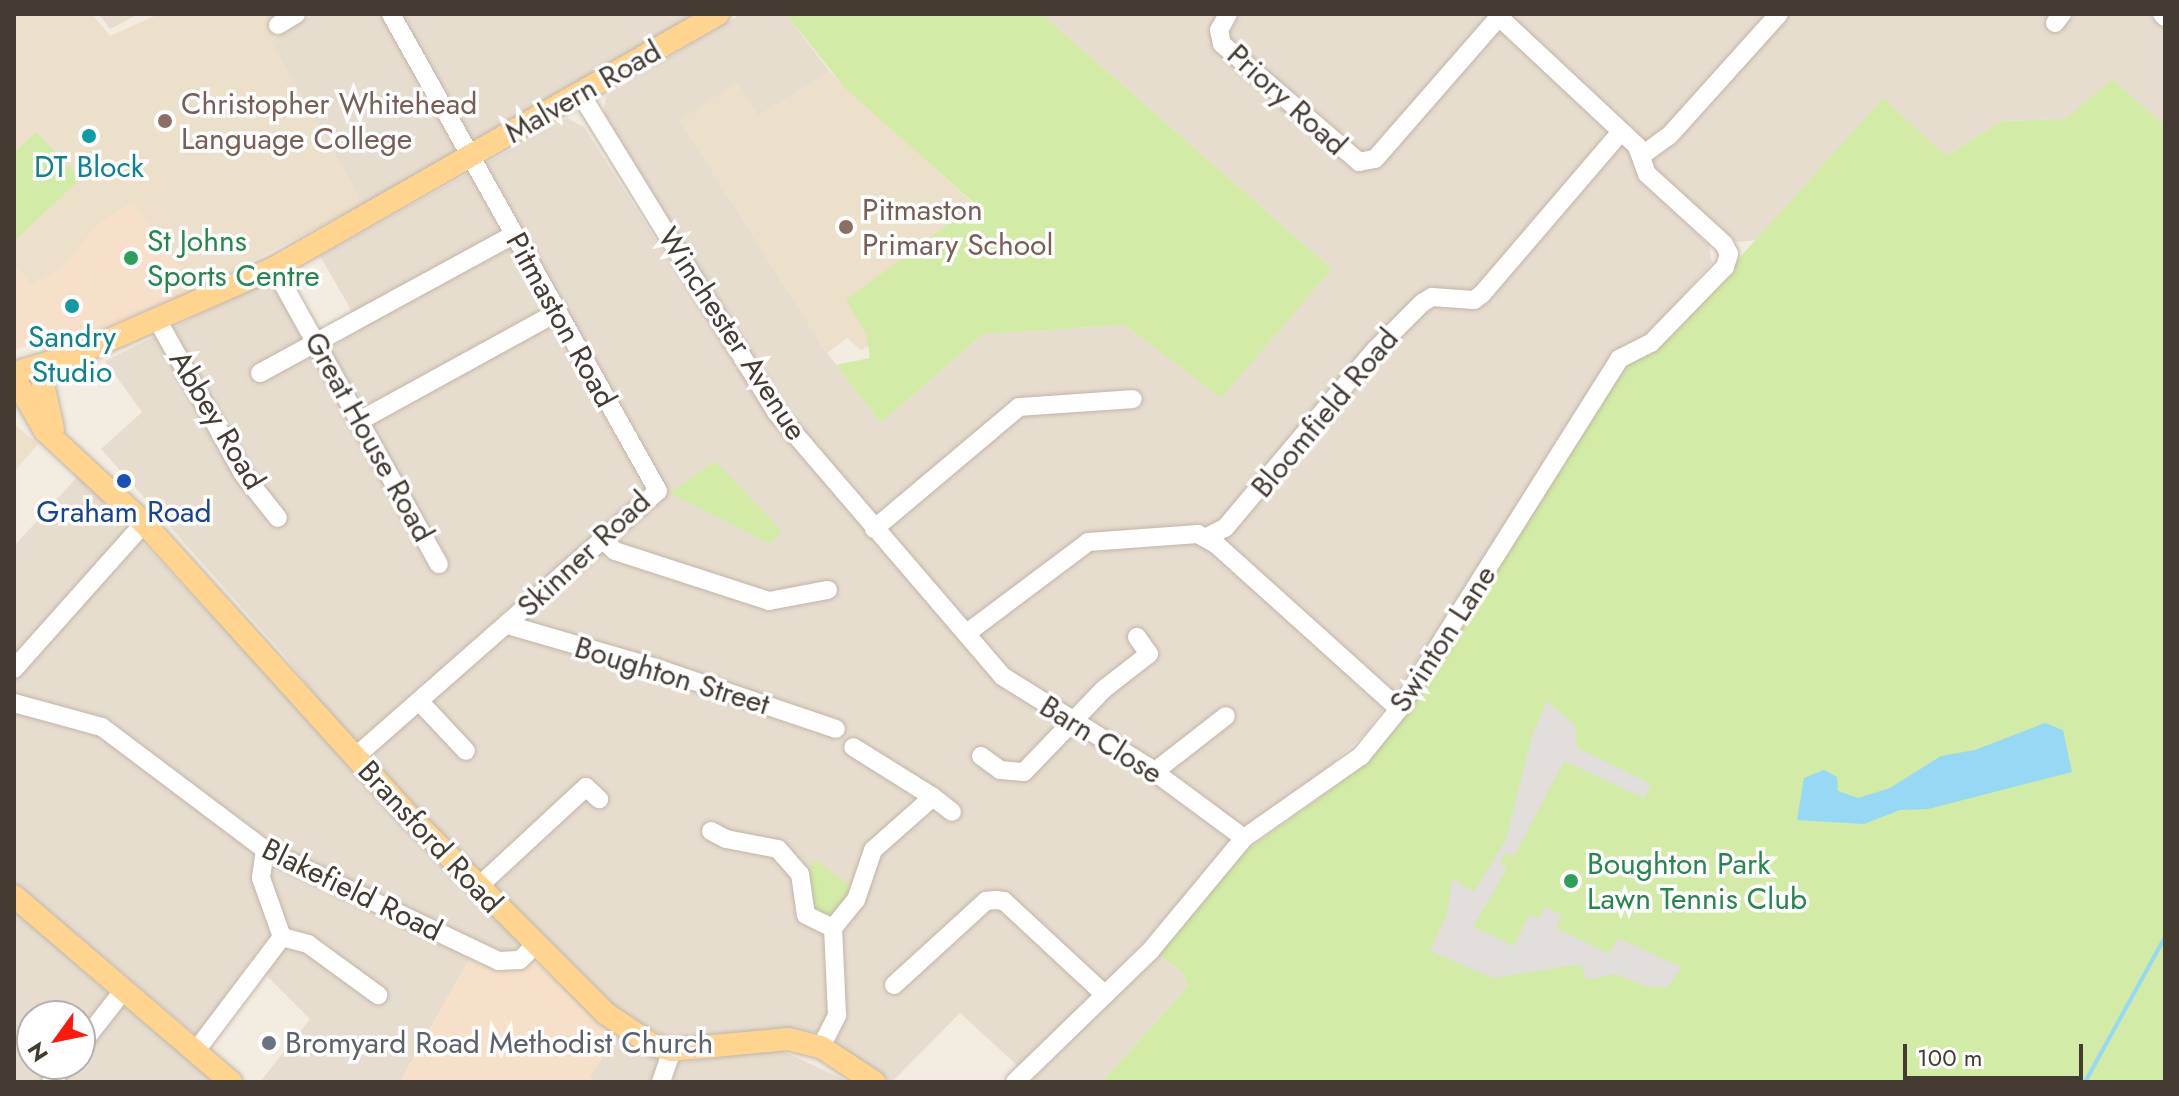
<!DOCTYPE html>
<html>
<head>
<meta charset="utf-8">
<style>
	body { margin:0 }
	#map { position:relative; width:2179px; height:1096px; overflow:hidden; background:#f2ece1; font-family:Jost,sans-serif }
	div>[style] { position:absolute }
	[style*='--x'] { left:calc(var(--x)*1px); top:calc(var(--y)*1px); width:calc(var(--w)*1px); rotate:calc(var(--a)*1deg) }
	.residential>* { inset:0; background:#e7ddcf }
	.commercial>* { inset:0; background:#f7e0ca }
	.education>* { inset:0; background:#ede0ca }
	.green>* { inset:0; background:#d2eba6 }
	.parking>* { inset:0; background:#e2dedb }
	.water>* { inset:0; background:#97d8f5 }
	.stream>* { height:4px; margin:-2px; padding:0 2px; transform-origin:2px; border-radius:2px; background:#97d8f5 }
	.roads { filter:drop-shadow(0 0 2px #c1b5a7) drop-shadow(0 0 2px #c1b5a7) }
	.minor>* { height:18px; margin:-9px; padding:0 9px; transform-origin:9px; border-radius:9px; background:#fff }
	.major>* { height:22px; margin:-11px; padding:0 11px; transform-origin:11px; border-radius:11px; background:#ffd48e }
	.dots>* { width:22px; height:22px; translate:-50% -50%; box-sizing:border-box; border:4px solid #fff; border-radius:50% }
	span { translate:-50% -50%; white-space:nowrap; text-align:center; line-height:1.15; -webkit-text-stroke:7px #fff; paint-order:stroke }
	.street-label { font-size:30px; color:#443b32 }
	.education-label { font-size:30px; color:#785e54 }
	.left { translate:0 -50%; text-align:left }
	.culture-label { font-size:30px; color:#0d838f }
	.leisure-label { font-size:30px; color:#27864d }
	.transit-label { font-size:30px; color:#164399 }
	.worship-label { font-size:30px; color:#5b616d }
	.frame { position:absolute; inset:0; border:16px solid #443b32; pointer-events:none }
	.north { position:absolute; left:16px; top:1000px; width:80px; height:80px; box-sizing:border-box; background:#fff; border:2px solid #b4b1ad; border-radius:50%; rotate:237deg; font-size:22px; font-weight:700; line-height:32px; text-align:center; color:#443b32 }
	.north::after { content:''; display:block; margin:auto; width:28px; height:36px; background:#ff190c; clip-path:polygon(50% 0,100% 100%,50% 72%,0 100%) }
	.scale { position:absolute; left:1903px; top:1044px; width:180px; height:36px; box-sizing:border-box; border:4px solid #443b32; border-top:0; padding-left:10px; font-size:24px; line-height:28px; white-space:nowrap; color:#443b32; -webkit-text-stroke:6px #fff; paint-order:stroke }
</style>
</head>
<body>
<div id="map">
	<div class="residential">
		<i style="clip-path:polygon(99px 14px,139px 14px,110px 29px)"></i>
		<i style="clip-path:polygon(314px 14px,697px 14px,363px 204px,270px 41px)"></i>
		<i style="clip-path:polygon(741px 14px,786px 14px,830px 72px,758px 116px,680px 120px,827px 353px,881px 423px,983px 334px,1125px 325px,1221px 397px,1332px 269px,1042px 14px,2048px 14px,2061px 29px,2076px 14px,2148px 14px,2165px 30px,2165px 126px,2112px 80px,2065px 119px,2001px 121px,1946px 156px,1883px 99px,1756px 240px,1736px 242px,1675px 188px,1666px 203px,1709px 245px,1712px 263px,1645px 337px,1366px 733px,1321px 774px,1238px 835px,1145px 941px,1020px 1068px,960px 1013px,892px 1082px,816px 1032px,790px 1028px,670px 1038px,630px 1018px,548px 950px,363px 758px,407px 699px,354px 745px,284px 655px,101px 449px,142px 412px,105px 361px,271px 279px,315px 356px,362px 329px,320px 256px,567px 118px,584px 127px,677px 273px,693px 261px,604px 114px,606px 96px)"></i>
		<i style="clip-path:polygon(79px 475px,522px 945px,504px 955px,430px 923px,424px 936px,470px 958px,400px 1082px,260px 1082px,310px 1019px,251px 960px,198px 1037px,14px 881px,14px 546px)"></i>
		<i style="clip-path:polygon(evenodd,14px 909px,114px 998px,216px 1082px,14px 1082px,14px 909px,32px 1016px,80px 1016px,80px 1064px,32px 1064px,32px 1016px)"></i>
		<i style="clip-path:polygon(1156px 953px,1182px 972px,1188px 986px,1102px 1082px,1030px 1082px)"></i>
		<i style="clip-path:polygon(618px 1036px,653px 1057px,681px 1063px,778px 1049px,850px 1082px,596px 1082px,589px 1076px)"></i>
	</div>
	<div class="commercial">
		<i style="clip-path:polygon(133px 202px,196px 290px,59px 345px,31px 344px,14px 350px,14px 263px,31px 285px,63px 268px,96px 226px)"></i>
		<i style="clip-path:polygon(470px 958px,519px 969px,534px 961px,618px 1036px,590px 1076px,596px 1082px,400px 1082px)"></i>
	</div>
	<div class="education">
		<i style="clip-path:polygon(14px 14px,92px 14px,110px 36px,159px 14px,271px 14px,282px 32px,270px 41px,363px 204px,196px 290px,133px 202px,96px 226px,63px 268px,31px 285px,14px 263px)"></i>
		<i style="clip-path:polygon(830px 72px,975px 205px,866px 333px,868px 346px,861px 350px,847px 338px,827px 353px,680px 120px,737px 82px,758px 116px)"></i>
		<i style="clip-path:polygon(14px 424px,38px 444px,14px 472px)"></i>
	</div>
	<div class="green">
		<i style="clip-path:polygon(786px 14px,1042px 14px,1332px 269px,1221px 398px,1125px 325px,983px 334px,881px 423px,836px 365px,870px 358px,866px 333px,846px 300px,975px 204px,844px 87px)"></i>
		<i style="clip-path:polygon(2112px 79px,2165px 126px,2165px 1082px,1102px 1082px,1188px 986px,1182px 972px,1156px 953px,1201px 895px,1248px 849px,1340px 783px,1391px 734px,1625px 363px,1734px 264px,1883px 98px,1946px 156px,2001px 121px,2065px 119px)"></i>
		<i style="clip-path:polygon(36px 132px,80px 179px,14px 241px,14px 153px)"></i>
		<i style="clip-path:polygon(715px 461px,782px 531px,770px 544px,670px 493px)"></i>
		<i style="clip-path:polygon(816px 860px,853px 889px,826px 919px,815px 913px,809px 898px,811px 864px)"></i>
	</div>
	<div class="parking">
		<i style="clip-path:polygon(1547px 701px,1576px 726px,1576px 747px,1651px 784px,1644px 798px,1564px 761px,1514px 856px,1506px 852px,1500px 863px,1507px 868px,1473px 927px,1514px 946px,1530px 914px,1539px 919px,1545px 907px,1562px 915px,1556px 928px,1609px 954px,1618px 938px,1681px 967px,1668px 987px,1647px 987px,1616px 974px,1586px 980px,1581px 964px,1493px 978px,1430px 951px,1447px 914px,1452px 878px,1474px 892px,1506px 839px,1532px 736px)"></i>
	</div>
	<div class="water">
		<i style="clip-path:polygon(2045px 723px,2063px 730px,2072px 772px,1928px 809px,1900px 810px,1864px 824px,1797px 820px,1804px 778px,1824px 770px,1837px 777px,1838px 791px,1858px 798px,1890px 788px,1941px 756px,1975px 750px)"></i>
	</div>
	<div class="stream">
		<i style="--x:2085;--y:1082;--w:166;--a:-61.1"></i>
	</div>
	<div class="roads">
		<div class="minor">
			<i style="--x:1228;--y:14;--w:18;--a:119"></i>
			<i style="--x:1219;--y:30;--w:14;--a:78"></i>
			<i style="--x:1222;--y:44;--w:181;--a:40.7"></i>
			<i style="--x:1359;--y:162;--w:16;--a:-11"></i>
			<i style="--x:1375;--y:159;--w:189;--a:-48.9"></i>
			<i style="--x:2162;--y:14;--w:4;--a:45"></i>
			<i style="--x:2055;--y:23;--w:11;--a:-52"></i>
			<i style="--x:278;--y:25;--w:21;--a:-31"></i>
			<i style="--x:580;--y:93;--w:374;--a:58.4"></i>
			<i style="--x:776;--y:412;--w:348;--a:49.4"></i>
			<i style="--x:1002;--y:676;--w:172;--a:31.9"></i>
			<i style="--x:1148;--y:767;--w:119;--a:36.5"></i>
			<i style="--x:1641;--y:156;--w:34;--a:-36"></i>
			<i style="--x:1669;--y:136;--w:164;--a:-48"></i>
			<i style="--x:274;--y:268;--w:339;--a:60.9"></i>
			<i style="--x:158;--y:321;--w:175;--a:60.9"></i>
			<i style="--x:243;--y:474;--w:56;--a:51.5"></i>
			<i style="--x:260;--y:373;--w:288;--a:-28.6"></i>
			<i style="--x:361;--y:420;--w:222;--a:-28.8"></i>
			<i style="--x:874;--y:529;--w:189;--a:-40.1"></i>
			<i style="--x:1019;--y:407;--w:114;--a:-4"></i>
			<i style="--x:601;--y:538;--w:19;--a:43"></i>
			<i style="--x:615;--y:551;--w:162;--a:18"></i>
			<i style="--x:769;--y:601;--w:60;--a:-10.6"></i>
			<i style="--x:1205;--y:538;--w:22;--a:-27"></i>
			<i style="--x:1225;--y:528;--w:233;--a:-49.9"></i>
			<i style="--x:1375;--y:350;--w:66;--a:-45"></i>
			<i style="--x:1422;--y:303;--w:12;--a:-31"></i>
			<i style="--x:1432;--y:297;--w:42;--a:4.1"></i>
			<i style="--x:1474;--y:300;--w:10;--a:-37"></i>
			<i style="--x:1482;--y:294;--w:213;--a:-49.4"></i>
			<i style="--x:508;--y:625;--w:151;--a:16.2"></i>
			<i style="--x:653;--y:667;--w:193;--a:18.7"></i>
			<i style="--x:967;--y:633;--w:151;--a:-36.9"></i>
			<i style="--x:1088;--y:542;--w:110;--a:-4.2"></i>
			<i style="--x:1198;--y:534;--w:22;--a:30"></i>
			<i style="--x:1217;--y:545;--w:245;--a:42"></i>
			<i style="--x:14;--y:669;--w:195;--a:-48.3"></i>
			<i style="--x:420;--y:702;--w:67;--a:46.8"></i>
			<i style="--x:14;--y:703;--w:91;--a:15.3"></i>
			<i style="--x:102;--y:727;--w:204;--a:37"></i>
			<i style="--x:265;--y:850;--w:259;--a:25.4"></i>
			<i style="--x:499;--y:961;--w:21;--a:-3"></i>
			<i style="--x:520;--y:960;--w:20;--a:-45"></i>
			<i style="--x:981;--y:756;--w:24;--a:36"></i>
			<i style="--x:1000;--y:770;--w:24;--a:5"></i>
			<i style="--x:1024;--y:772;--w:115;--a:-46.1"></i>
			<i style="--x:1104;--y:689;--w:57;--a:-37.9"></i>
			<i style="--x:1149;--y:654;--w:21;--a:-125"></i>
			<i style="--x:355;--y:757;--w:403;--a:-41.3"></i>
			<i style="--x:658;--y:491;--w:547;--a:-119.24"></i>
			<i style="--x:1154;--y:772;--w:91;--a:-37.9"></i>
			<i style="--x:933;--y:797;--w:24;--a:38"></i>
			<i style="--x:711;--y:831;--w:17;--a:28"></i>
			<i style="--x:726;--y:839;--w:53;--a:10.9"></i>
			<i style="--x:778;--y:849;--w:33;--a:49"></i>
			<i style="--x:800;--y:874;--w:41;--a:81.7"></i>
			<i style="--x:806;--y:915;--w:30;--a:26"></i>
			<i style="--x:478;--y:887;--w:147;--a:-42.8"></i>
			<i style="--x:586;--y:787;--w:18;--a:43"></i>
			<i style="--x:282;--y:937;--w:27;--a:15"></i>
			<i style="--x:308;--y:944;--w:87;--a:36.1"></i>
			<i style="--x:894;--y:985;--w:125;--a:-42.4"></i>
			<i style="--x:986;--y:901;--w:10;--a:-6"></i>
			<i style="--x:996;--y:900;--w:8;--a:7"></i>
			<i style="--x:1004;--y:901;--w:138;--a:42.9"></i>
			<i style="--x:80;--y:1046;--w:70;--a:-52"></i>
			<i style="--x:821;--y:1047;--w:36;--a:-63"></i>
			<i style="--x:837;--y:1015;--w:87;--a:-92.6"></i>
			<i style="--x:833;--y:928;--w:36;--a:-51"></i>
			<i style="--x:856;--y:900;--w:53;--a:-71.2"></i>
			<i style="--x:873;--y:850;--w:80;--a:-41.5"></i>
			<i style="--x:933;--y:797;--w:94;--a:-148"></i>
			<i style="--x:195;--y:1052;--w:144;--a:-52.9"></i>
			<i style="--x:282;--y:937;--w:63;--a:-109.6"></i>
			<i style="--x:261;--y:878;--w:28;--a:-82"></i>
			<i style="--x:51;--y:1082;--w:23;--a:-50"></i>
			<i style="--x:661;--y:1082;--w:34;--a:-71"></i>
			<i style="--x:1015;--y:1082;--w:190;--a:-44.1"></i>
			<i style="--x:1151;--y:950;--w:146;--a:-50.3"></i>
			<i style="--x:1244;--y:838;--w:143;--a:-35"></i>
			<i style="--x:1361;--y:756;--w:60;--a:-51"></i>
			<i style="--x:1399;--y:709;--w:413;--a:-57.8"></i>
			<i style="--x:1619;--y:359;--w:36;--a:-27"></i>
			<i style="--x:1651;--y:343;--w:106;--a:-45.8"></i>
			<i style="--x:1725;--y:267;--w:14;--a:-73"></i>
			<i style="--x:1729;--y:254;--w:11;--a:-117"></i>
			<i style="--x:1724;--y:244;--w:104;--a:-137.7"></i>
			<i style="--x:1647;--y:174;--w:30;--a:-110"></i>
			<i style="--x:1637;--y:146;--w:193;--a:-136.9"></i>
		</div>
		<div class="major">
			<i style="--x:39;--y:366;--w:65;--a:77.5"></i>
			<i style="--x:14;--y:373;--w:66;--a:-16.8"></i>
			<i style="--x:77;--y:354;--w:215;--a:-23.6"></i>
			<i style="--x:274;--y:268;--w:512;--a:-29.77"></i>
			<i style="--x:14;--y:377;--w:62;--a:60.1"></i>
			<i style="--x:45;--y:431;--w:135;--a:42.9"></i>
			<i style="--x:144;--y:523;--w:396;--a:47.9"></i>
			<i style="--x:410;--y:817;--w:276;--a:45.1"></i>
			<i style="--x:605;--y:1013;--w:58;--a:33.7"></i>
			<i style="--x:653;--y:1045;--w:20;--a:15"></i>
			<i style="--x:672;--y:1050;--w:117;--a:-5.4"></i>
			<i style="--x:788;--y:1039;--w:34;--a:14"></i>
			<i style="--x:821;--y:1047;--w:64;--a:33.4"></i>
			<i style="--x:14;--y:896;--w:286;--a:40.6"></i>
		</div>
	</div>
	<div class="dots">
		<i style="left:165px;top:121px;background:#8d6e63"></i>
		<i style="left:89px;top:136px;background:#0f9aa8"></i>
		<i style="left:846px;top:227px;background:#8d6e63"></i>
		<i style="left:131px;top:258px;background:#2e9e5b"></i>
		<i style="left:72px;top:306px;background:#0f9aa8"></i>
		<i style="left:124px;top:481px;background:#1a4fb4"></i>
		<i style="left:1571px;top:881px;background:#2e9e5b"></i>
		<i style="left:269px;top:1043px;background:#6b7280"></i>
	</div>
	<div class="street-label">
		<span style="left:583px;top:92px;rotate:-30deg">Malvern Road</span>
		<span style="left:1287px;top:100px;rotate:42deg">Priory Road</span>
		<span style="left:561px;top:320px;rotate:61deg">Pitmaston Road</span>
		<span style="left:732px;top:334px;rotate:57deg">Winchester Avenue</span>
		<span style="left:1325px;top:413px;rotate:-50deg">Bloomfield Road</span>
		<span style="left:217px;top:420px;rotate:59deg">Abbey Road</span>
		<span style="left:369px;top:437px;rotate:61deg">Great House Road</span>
		<span style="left:584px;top:554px;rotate:-43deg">Skinner Road</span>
		<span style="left:1443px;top:639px;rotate:-57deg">Swinton Lane</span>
		<span style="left:672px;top:676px;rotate:17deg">Boughton Street</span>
		<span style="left:1101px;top:740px;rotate:32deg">Barn Close</span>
		<span style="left:430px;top:837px;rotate:47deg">Bransford Road</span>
		<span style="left:352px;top:890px;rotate:26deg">Blakefield Road</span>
	</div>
	<div class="education-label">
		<span class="left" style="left:181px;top:121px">Christopher Whitehead<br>Language College</span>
		<span class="left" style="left:862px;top:227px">Pitmaston<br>Primary School</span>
	</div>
	<div class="culture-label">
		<span style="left:89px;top:167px">DT Block</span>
		<span style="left:72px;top:354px">Sandry<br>Studio</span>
	</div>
	<div class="leisure-label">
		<span class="left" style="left:147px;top:258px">St Johns<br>Sports Centre</span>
		<span class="left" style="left:1587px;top:881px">Boughton Park<br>Lawn Tennis Club</span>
	</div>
	<div class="transit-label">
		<span style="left:124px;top:512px">Graham Road</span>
	</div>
	<div class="worship-label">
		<span class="left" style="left:285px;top:1043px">Bromyard Road Methodist Church</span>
	</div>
	<div class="frame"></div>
	<div class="north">N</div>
	<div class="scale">100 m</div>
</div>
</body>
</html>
